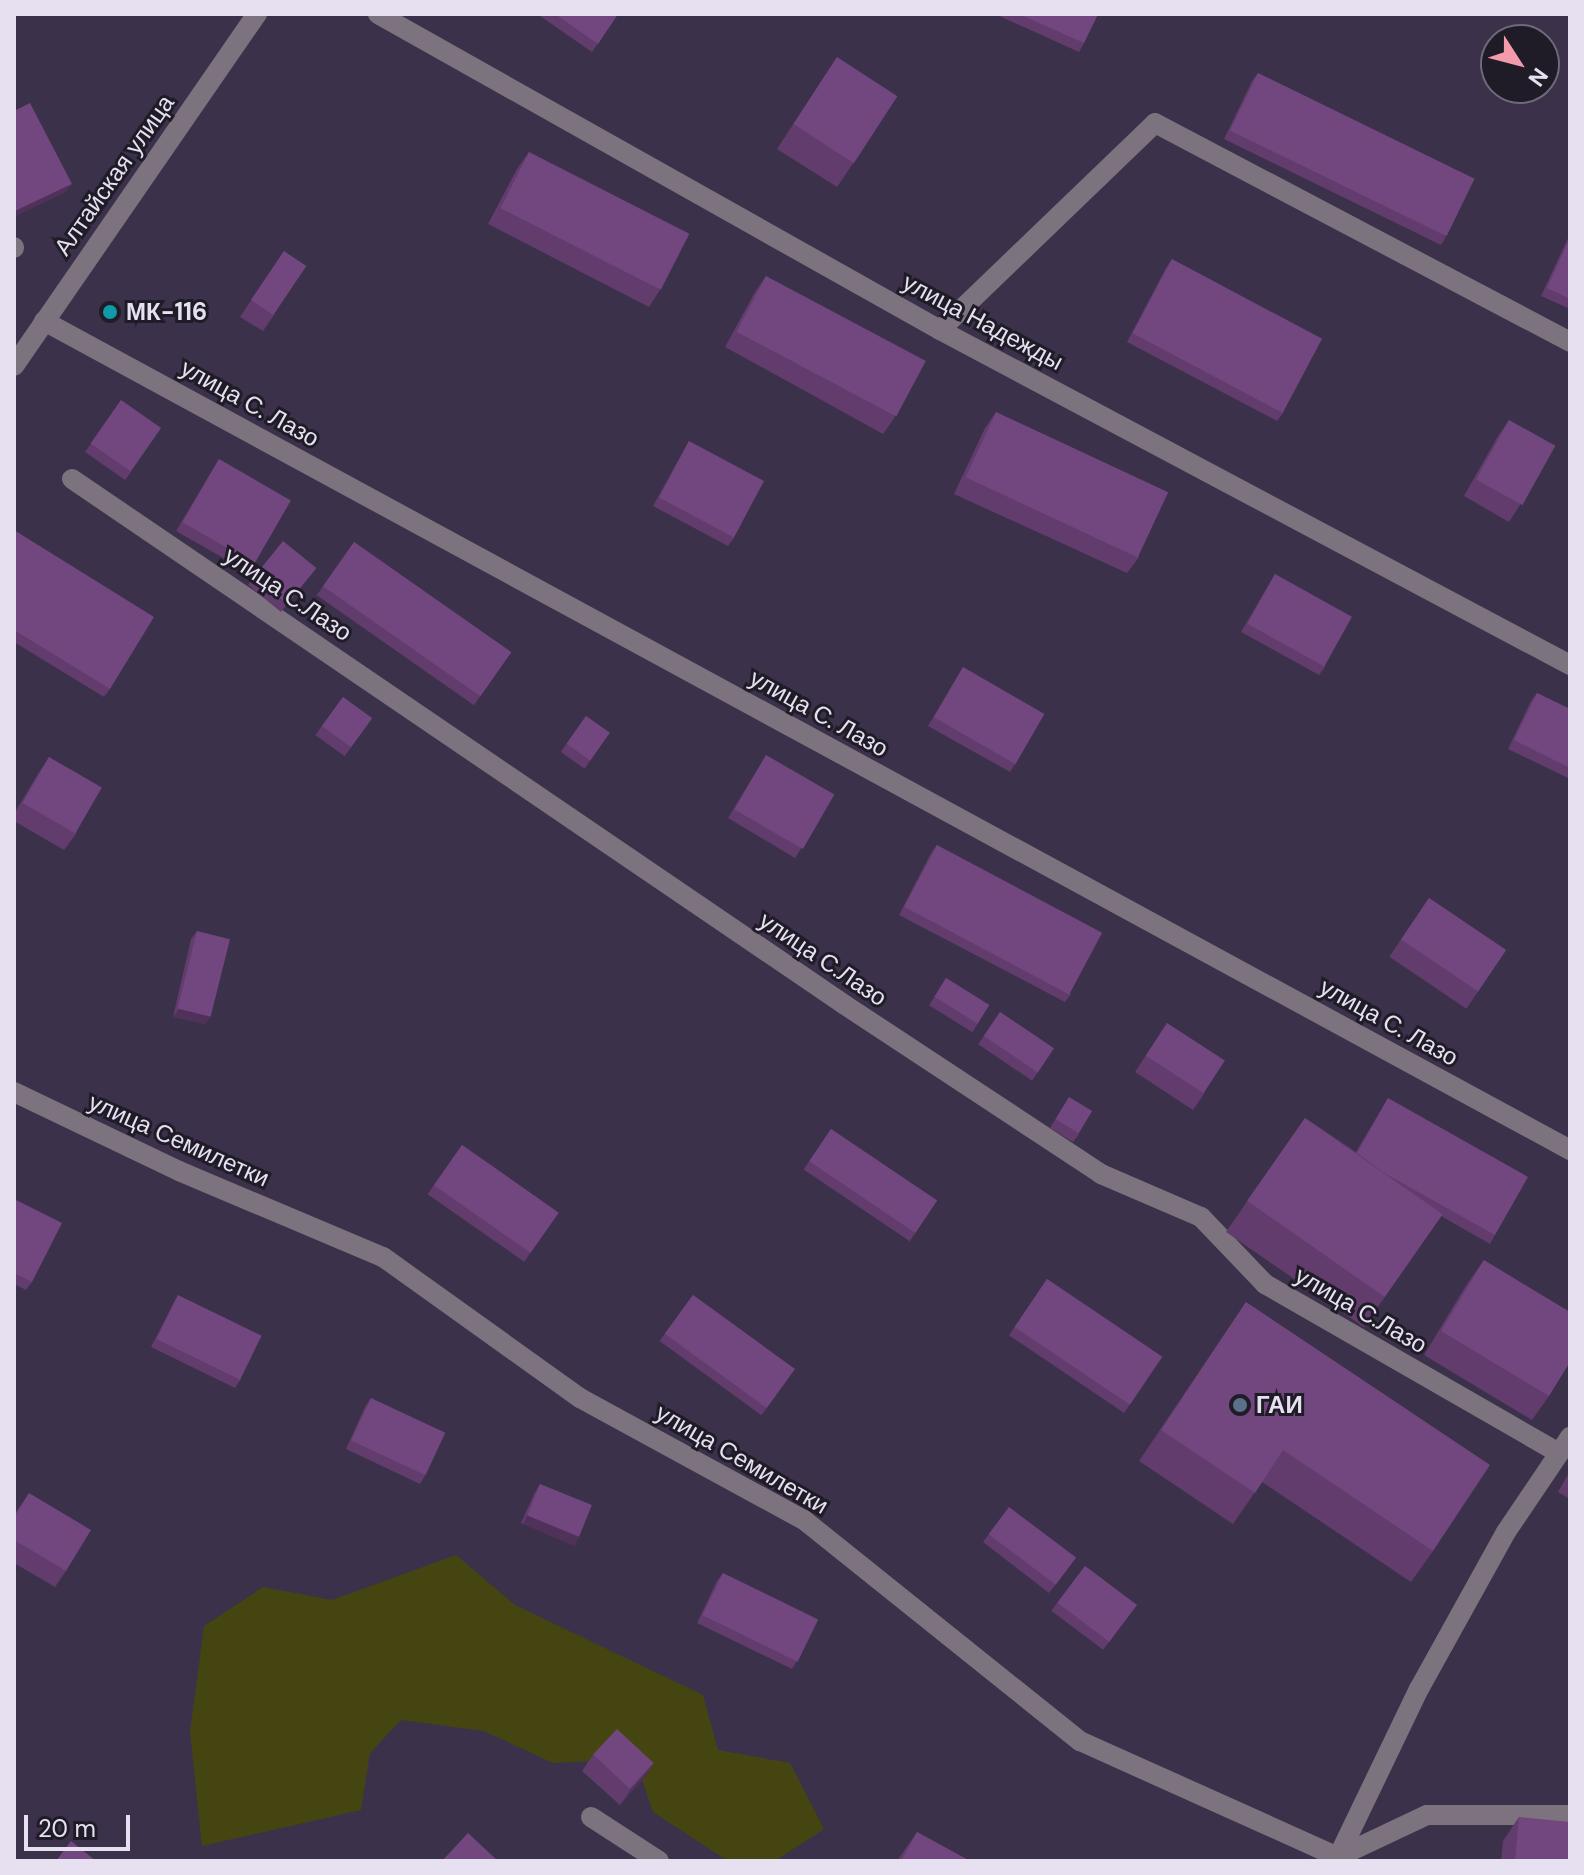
<!DOCTYPE html>
<html>
<head>
<meta charset="utf-8">
<style>
	body { margin:0 }
	#map { position:relative; width:1584px; height:1875px; overflow:hidden; background:#3b314a; font-family:"DM Sans",sans-serif }
	div>[style] { position:absolute }
	[style*='--x'] { left:calc(var(--x)*1px); top:calc(var(--y)*1px); width:calc(var(--w)*1px); rotate:calc(var(--a)*1deg) }
	.green>* { inset:0; background:#444511 }
	.minor>* { height:20px; margin:-10px; padding:0 10px; transform-origin:10px; border-radius:10px; background:#7c737e }
	.wall>* { inset:0; background:#623c6d; transform-origin:0 0 }
	.shaded-wall>* { inset:0; background:#503159; transform-origin:0 0 }
	.building>* { inset:0; background:#72467f; transform-origin:0 0 }
	.dots>* { width:22px; height:22px; translate:-50% -50%; box-sizing:border-box; border:4px solid #201c27; border-radius:50% }
	span { translate:-50% -50%; white-space:nowrap; text-align:center; line-height:1.15; -webkit-text-stroke:6px #201c27; paint-order:stroke }
	.street-label { font-size:24px; color:#e6e0f0 }
	.poi-label { font-size:24px; color:#e6e0f0; font-weight:700 }
	.left { translate:0 -50%; text-align:left }
	.frame { position:absolute; inset:0; border:16px solid #e6e0f0; pointer-events:none }
	.north { position:absolute; left:1480px; top:24px; width:80px; height:80px; box-sizing:border-box; background:#201c27; border:2px solid #6f6a77; border-radius:50%; rotate:126deg; font-size:22px; font-weight:700; line-height:32px; text-align:center; color:#e6e0f0 }
	.north::after { content:''; display:block; margin:auto; width:28px; height:36px; background:#f39aab; clip-path:polygon(50% 0,100% 100%,50% 72%,0 100%) }
	.scale { position:absolute; left:24px; top:1815px; width:106px; height:36px; box-sizing:border-box; border:4px solid #e6e0f0; border-top:0; padding-left:10px; font-size:24px; line-height:28px; white-space:nowrap; color:#e6e0f0; -webkit-text-stroke:6px #201c27; paint-order:stroke }
</style>
</head>
<body>
<div id="map">
	<div class="green">
		<i style="clip-path:polygon(456px 1555px,515px 1605px,703px 1695px,718px 1750px,790px 1763px,824px 1829px,775px 1861px,728px 1861px,653px 1812px,635px 1759px,553px 1763px,484px 1731px,401px 1720px,370px 1753px,361px 1810px,202px 1846px,190px 1732px,204px 1626px,263px 1587px,332px 1600px)"></i>
	</div>
	<div class="minor">
		<i style="--x:378;--y:14;--w:645;--a:29.35"></i>
		<i style="--x:940;--y:330;--w:714;--a:28"></i>
		<i style="--x:14;--y:247;--w:1;--a:90"></i>
		<i style="--x:44;--y:321;--w:1737;--a:28.51"></i>
		<i style="--x:940;--y:330;--w:298;--a:-43.9"></i>
		<i style="--x:1155;--y:123;--w:469;--a:27.8"></i>
		<i style="--x:14;--y:366;--w:428;--a:-55.4"></i>
		<i style="--x:72;--y:479;--w:935;--a:34.23"></i>
		<i style="--x:845;--y:1005;--w:307;--a:33.4"></i>
		<i style="--x:1101;--y:1174;--w:109;--a:23.3"></i>
		<i style="--x:1201;--y:1217;--w:93;--a:46.3"></i>
		<i style="--x:1265;--y:1284;--w:339;--a:29.9"></i>
		<i style="--x:14;--y:1092;--w:183;--a:25.6"></i>
		<i style="--x:179;--y:1171;--w:221;--a:22.9"></i>
		<i style="--x:383;--y:1257;--w:242;--a:35.6"></i>
		<i style="--x:580;--y:1398;--w:255;--a:28.6"></i>
		<i style="--x:804;--y:1520;--w:354;--a:38.7"></i>
		<i style="--x:1080;--y:1741;--w:283;--a:24.2"></i>
		<i style="--x:1338;--y:1857;--w:98;--a:-25.3"></i>
		<i style="--x:1427;--y:1815;--w:143;--a:0"></i>
		<i style="--x:591;--y:1817;--w:81;--a:32.9"></i>
		<i style="--x:1338;--y:1857;--w:187;--a:-64.3"></i>
		<i style="--x:1419;--y:1689;--w:179;--a:-61"></i>
		<i style="--x:1506;--y:1532;--w:115;--a:-56"></i>
	</div>
	<div class="wall">
		<i style="clip-path:polygon(537px 14px,618px 14px,592px 52px)"></i>
		<i style="clip-path:polygon(995px 14px,1098px 14px,1084px 43px,1079px 52px)"></i>
		<i style="clip-path:polygon(837px 57px,854px 162px,837px 187px,777px 149px)"></i>
		<i style="clip-path:polygon(1258px 73px,1446px 237px,1441px 245px,1224px 139px,1252px 81px)"></i>
		<i style="clip-path:polygon(529px 152px,660px 290px,649px 307px,488px 224px,517px 169px)"></i>
		<i style="clip-path:polygon(1570px 234px,1570px 309px,1541px 296px)"></i>
		<i style="clip-path:polygon(284px 251px,274px 315px,263px 331px,240px 317px)"></i>
		<i style="clip-path:polygon(1172px 259px,1283px 413px,1277px 421px,1127px 342px,1166px 268px)"></i>
		<i style="clip-path:polygon(766px 276px,895px 417px,883px 434px,725px 347px,755px 292px)"></i>
		<i style="clip-path:polygon(121px 400px,131px 472px,125px 480px,85px 452px)"></i>
		<i style="clip-path:polygon(996px 412px,1139px 557px,1127px 573px,954px 494px,985px 428px)"></i>
		<i style="clip-path:polygon(1509px 420px,1520px 505px,1509px 522px,1464px 496px,1498px 436px)"></i>
		<i style="clip-path:polygon(689px 441px,734px 538px,728px 546px,653px 506px,684px 450px)"></i>
		<i style="clip-path:polygon(219px 459px,254px 564px,248px 572px,176px 531px)"></i>
		<i style="clip-path:polygon(14px 530px,110px 689px,104px 697px,14px 642px)"></i>
		<i style="left:354px;top:542px;width:192px;height:65px;rotate:35deg"></i>
		<i style="clip-path:polygon(316px 568px,281px 612px,248px 585px,254px 577px)"></i>
		<i style="clip-path:polygon(1275px 574px,1325px 667px,1319px 675px,1241px 632px)"></i>
		<i style="clip-path:polygon(963px 667px,1015px 764px,1010px 772px,928px 726px)"></i>
		<i style="clip-path:polygon(1537px 693px,1570px 709px,1570px 779px,1508px 749px,1531px 701px)"></i>
		<i style="left:343px;top:697px;width:36px;height:47px;rotate:36deg"></i>
		<i style="left:586px;top:716px;width:29px;height:44px;rotate:35deg"></i>
		<i style="clip-path:polygon(766px 755px,801px 849px,795px 858px,728px 818px)"></i>
		<i style="clip-path:polygon(49px 757px,76px 834px,64px 850px,14px 821px,14px 814px,38px 774px)"></i>
		<i style="clip-path:polygon(937px 845px,1071px 994px,1065px 1002px,899px 915px,931px 853px)"></i>
		<i style="left:1429px;top:898px;width:93px;height:71px;rotate:34deg"></i>
		<i style="clip-path:polygon(197px 931px,211px 1016px,205px 1024px,173px 1017px,191px 939px)"></i>
		<i style="left:946px;top:978px;width:51px;height:32px;rotate:32deg"></i>
		<i style="left:1000px;top:1012px;width:65px;height:39px;rotate:34deg"></i>
		<i style="clip-path:polygon(1167px 1023px,1204px 1094px,1193px 1110px,1135px 1072px)"></i>
		<i style="clip-path:polygon(1069px 1097px,1079px 1134px,1073px 1142px,1050px 1128px)"></i>
		<i style="clip-path:polygon(1388px 1098px,1495px 1235px,1490px 1244px,1441px 1216px,1364px 1327px,1226px 1232px,1305px 1118px,1356px 1152px)"></i>
		<i style="left:831px;top:1129px;width:128px;height:49px;rotate:34deg"></i>
		<i style="left:462px;top:1145px;width:118px;height:60px;rotate:35deg"></i>
		<i style="clip-path:polygon(14px 1199px,32px 1282px,26px 1290px,14px 1284px)"></i>
		<i style="clip-path:polygon(1484px 1260px,1549px 1396px,1532px 1420px,1424px 1355px,1467px 1284px)"></i>
		<i style="left:1047px;top:1279px;width:139px;height:68px;rotate:34deg"></i>
		<i style="clip-path:polygon(178px 1295px,241px 1379px,235px 1388px,151px 1347px,173px 1304px)"></i>
		<i style="left:693px;top:1295px;width:126px;height:57px;rotate:36deg"></i>
		<i style="clip-path:polygon(1246px 1302px,1433px 1551px,1411px 1582px,1262px 1482px,1233px 1524px,1139px 1461px)"></i>
		<i style="clip-path:polygon(371px 1398px,425px 1476px,420px 1484px,346px 1449px,365px 1407px)"></i>
		<i style="clip-path:polygon(1570px 1471px,1570px 1499px,1558px 1492px)"></i>
		<i style="clip-path:polygon(540px 1484px,579px 1537px,573px 1545px,521px 1523px,535px 1492px)"></i>
		<i style="clip-path:polygon(29px 1493px,66px 1571px,55px 1587px,14px 1563px,14px 1515px)"></i>
		<i style="clip-path:polygon(989px 1534px,1076px 1558px,1049px 1593px,983px 1542px)"></i>
		<i style="left:1085px;top:1566px;width:65px;height:56px;rotate:37deg"></i>
		<i style="clip-path:polygon(723px 1573px,797px 1661px,792px 1669px,697px 1623px,717px 1581px)"></i>
		<i style="clip-path:polygon(593px 1755px,654px 1763px,643px 1779px,620px 1805px,582px 1771px)"></i>
		<i style="clip-path:polygon(1519px 1817px,1570px 1861px,1501px 1861px,1503px 1841px)"></i>
		<i style="clip-path:polygon(917px 1832px,970px 1861px,897px 1861px)"></i>
	</div>
	<div class="shaded-wall">
		<i style="clip-path:polygon(72px 184px,66px 192px,14px 217px,15px 211px)"></i>
		<i style="clip-path:polygon(179px 1009px,211px 1016px,205px 1024px,173px 1017px)"></i>
		<i style="left:527px;top:1515px;width:56px;height:10px;rotate:23deg"></i>
		<i style="clip-path:polygon(654px 1763px,643px 1779px,620px 1805px,631px 1789px)"></i>
	</div>
	<div class="building">
		<i style="clip-path:polygon(555px 14px,618px 14px,598px 44px)"></i>
		<i style="clip-path:polygon(1019px 14px,1098px 14px,1084px 43px)"></i>
		<i style="left:837px;top:57px;width:72px;height:80px;rotate:33deg"></i>
		<i style="left:1258px;top:73px;width:241px;height:64px;rotate:26deg"></i>
		<i style="clip-path:polygon(30px 103px,72px 184px,15px 211px,14px 111px)"></i>
		<i style="left:529px;top:152px;width:180px;height:63px;rotate:27deg"></i>
		<i style="clip-path:polygon(1570px 238px,1570px 299px,1547px 288px)"></i>
		<i style="left:284px;top:251px;width:27px;height:59px;rotate:34deg"></i>
		<i style="left:1172px;top:259px;width:170px;height:84px;rotate:28deg"></i>
		<i style="left:766px;top:276px;width:181px;height:63px;rotate:28deg"></i>
		<i style="left:121px;top:400px;width:49px;height:53px;rotate:35deg"></i>
		<i style="left:996px;top:412px;width:190px;height:72px;rotate:25deg"></i>
		<i style="left:1509px;top:420px;width:53px;height:68px;rotate:29deg"></i>
		<i style="left:689px;top:441px;width:85px;height:64px;rotate:28deg"></i>
		<i style="left:219px;top:459px;width:83px;height:73px;rotate:30deg"></i>
		<i style="clip-path:polygon(14px 530px,154px 617px,110px 689px,14px 630px)"></i>
		<i style="left:283px;top:541px;width:43px;height:46px;rotate:39deg"></i>
		<i style="left:354px;top:542px;width:192px;height:54px;rotate:35deg"></i>
		<i style="left:1275px;top:574px;width:88px;height:57px;rotate:29deg"></i>
		<i style="left:963px;top:667px;width:94px;height:58px;rotate:30deg"></i>
		<i style="clip-path:polygon(1537px 693px,1570px 709px,1570px 768px,1514px 740px)"></i>
		<i style="left:343px;top:697px;width:36px;height:36px;rotate:36deg"></i>
		<i style="left:586px;top:716px;width:29px;height:34px;rotate:35deg"></i>
		<i style="left:766px;top:755px;width:79px;height:63px;rotate:30deg"></i>
		<i style="left:49px;top:757px;width:61px;height:53px;rotate:30deg"></i>
		<i style="left:937px;top:845px;width:187px;height:70px;rotate:28deg"></i>
		<i style="left:1429px;top:898px;width:93px;height:50px;rotate:34deg"></i>
		<i style="left:197px;top:931px;width:34px;height:80px;rotate:14deg"></i>
		<i style="left:946px;top:978px;width:51px;height:22px;rotate:32deg"></i>
		<i style="left:1000px;top:1012px;width:65px;height:29px;rotate:34deg"></i>
		<i style="left:1167px;top:1023px;width:69px;height:39px;rotate:33deg"></i>
		<i style="left:1069px;top:1097px;width:27px;height:26px;rotate:31deg"></i>
		<i style="clip-path:polygon(1388px 1098px,1528px 1177px,1495px 1235px,1386px 1174px,1357px 1153px)"></i>
		<i style="left:1305px;top:1118px;width:168px;height:101px;rotate:35deg"></i>
		<i style="left:831px;top:1129px;width:128px;height:39px;rotate:34deg"></i>
		<i style="left:462px;top:1145px;width:118px;height:49px;rotate:35deg"></i>
		<i style="clip-path:polygon(14px 1199px,62px 1223px,32px 1282px,14px 1273px)"></i>
		<i style="clip-path:polygon(1484px 1260px,1570px 1312px,1570px 1362px,1549px 1396px,1441px 1331px)"></i>
		<i style="left:1047px;top:1279px;width:139px;height:58px;rotate:34deg"></i>
		<i style="left:178px;top:1295px;width:93px;height:49px;rotate:26deg"></i>
		<i style="left:693px;top:1295px;width:126px;height:48px;rotate:36deg"></i>
		<i style="clip-path:polygon(1246px 1302px,1490px 1465px,1433px 1551px,1283px 1450px,1255px 1493px,1161px 1430px)"></i>
		<i style="left:371px;top:1398px;width:82px;height:47px;rotate:25deg"></i>
		<i style="left:540px;top:1484px;width:56px;height:34px;rotate:22deg"></i>
		<i style="clip-path:polygon(29px 1493px,91px 1530px,66px 1571px,14px 1540px,14px 1518px)"></i>
		<i style="left:1009px;top:1507px;width:84px;height:34px;rotate:37deg"></i>
		<i style="left:1085px;top:1566px;width:65px;height:46px;rotate:37deg"></i>
		<i style="left:723px;top:1573px;width:106px;height:47px;rotate:26deg"></i>
		<i style="left:617px;top:1729px;width:50px;height:35px;rotate:43deg"></i>
		<i style="clip-path:polygon(1519px 1817px,1570px 1822px,1570px 1861px,1515px 1861px)"></i>
		<i style="clip-path:polygon(917px 1832px,970px 1861px,901px 1861px)"></i>
		<i style="clip-path:polygon(468px 1833px,498px 1861px,442px 1861px)"></i>
		<i style="clip-path:polygon(71px 1841px,96px 1861px,56px 1861px)"></i>
	</div>
	<div class="dots">
		<i style="left:110px;top:312px;background:#0f9aa8"></i>
		<i style="left:1240px;top:1405px;background:#5c6f8a"></i>
	</div>
	<div class="street-label">
		<span style="left:114px;top:175px;rotate:-55deg">Алтайская улица</span>
		<span style="left:983px;top:322px;rotate:28deg">улица Надежды</span>
		<span style="left:250px;top:403px;rotate:29deg">улица С. Лазо</span>
		<span style="left:288px;top:594px;rotate:34deg">улица С.Лазо</span>
		<span style="left:819px;top:713px;rotate:29deg">улица С. Лазо</span>
		<span style="left:823px;top:959px;rotate:34deg">улица С.Лазо</span>
		<span style="left:1389px;top:1022px;rotate:29deg">улица С. Лазо</span>
		<span style="left:179px;top:1140px;rotate:24deg">улица Семилетки</span>
		<span style="left:1361px;top:1310px;rotate:30deg">улица С.Лазо</span>
		<span style="left:742px;top:1459px;rotate:30deg">улица Семилетки</span>
	</div>
	<div class="poi-label">
		<span class="left" style="left:126px;top:312px">МК-116</span>
		<span class="left" style="left:1256px;top:1405px">ГАИ</span>
	</div>
	<div class="frame"></div>
	<div class="north">N</div>
	<div class="scale">20 m</div>
</div>
</body>
</html>
